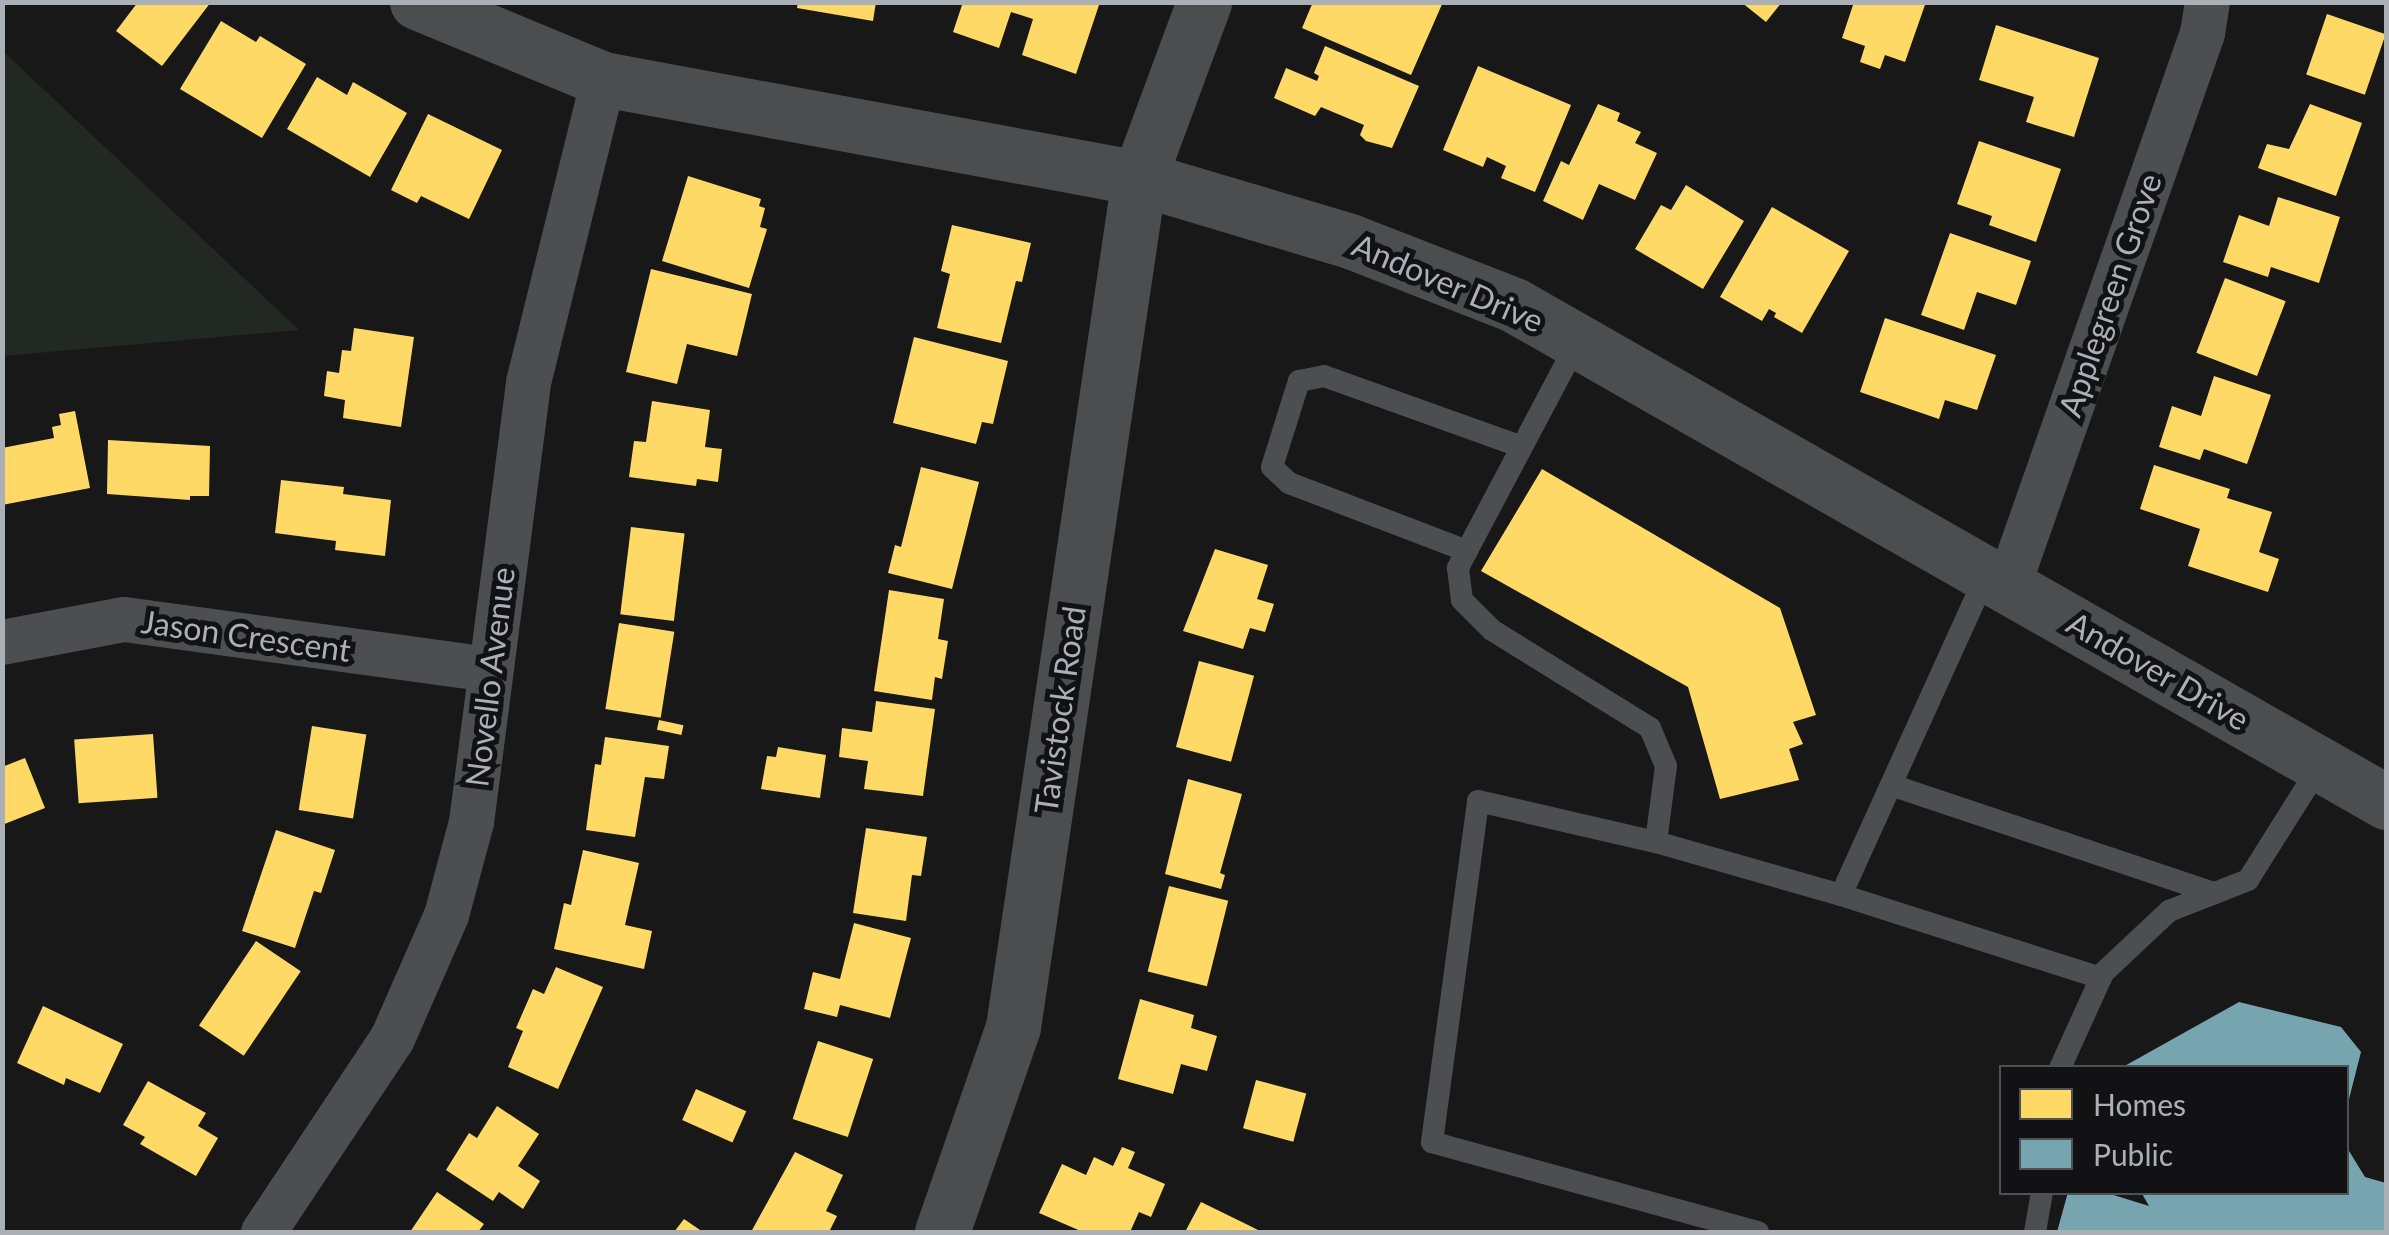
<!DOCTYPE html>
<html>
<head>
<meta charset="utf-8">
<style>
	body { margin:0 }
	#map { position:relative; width:2389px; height:1235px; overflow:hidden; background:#181818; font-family:Lato,sans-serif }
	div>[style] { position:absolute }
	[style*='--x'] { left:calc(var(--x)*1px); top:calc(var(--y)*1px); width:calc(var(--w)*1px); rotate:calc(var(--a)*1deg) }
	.green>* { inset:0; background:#222822 }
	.homes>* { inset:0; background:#ffd966; transform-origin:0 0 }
	.public>* { inset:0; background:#76a5af }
	.lane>* { height:22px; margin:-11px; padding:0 11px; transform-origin:11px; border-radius:11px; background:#4d4e51 }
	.street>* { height:45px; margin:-22.5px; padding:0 22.5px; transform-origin:22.5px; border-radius:22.5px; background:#4d4e51 }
	.secondary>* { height:55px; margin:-27.5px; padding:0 27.5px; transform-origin:27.5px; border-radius:27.5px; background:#4c4d4e }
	span { translate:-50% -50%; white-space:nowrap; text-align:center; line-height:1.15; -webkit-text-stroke:10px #121214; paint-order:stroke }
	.street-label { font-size:32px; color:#abb0b7 }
	.frame { position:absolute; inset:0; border:5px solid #abb0b7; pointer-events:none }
	.legend { position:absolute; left:1999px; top:1065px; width:350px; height:130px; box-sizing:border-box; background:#121214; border:2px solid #4f5155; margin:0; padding:12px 18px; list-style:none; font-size:30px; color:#abb0b7 }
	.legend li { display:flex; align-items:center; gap:20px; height:50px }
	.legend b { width:50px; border:2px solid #4f5155 }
</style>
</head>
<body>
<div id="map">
	<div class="green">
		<i style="clip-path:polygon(3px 51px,299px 330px,3px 356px)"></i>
	</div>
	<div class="homes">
		<i style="clip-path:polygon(138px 2px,211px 2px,162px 66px,116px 31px)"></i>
		<i style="clip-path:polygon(798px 2px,876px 2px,873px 21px,797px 8px)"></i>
		<i style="clip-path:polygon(963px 2px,1100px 2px,1076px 74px,1022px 55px,1033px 19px,1011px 12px,999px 48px,953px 32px)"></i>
		<i style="clip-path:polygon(1313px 2px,1443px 2px,1411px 75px,1302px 28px)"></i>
		<i style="clip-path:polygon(1741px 2px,1782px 2px,1766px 22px)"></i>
		<i style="clip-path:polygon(1854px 2px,1926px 2px,1905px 62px,1885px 55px,1880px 69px,1860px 62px,1865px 46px,1842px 38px)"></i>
		<i style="left:2327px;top:14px;width:62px;height:64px;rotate:19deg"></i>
		<i style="clip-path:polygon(221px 21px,256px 42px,260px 36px,306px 64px,262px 138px,180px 89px)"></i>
		<i style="clip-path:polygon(1996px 25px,2099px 58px,2074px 137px,2026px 122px,2034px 97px,1979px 80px)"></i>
		<i style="clip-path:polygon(1325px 46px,1419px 86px,1392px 148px,1366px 141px,1360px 135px,1364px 125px,1321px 107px,1315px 116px,1274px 98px,1286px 68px,1317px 81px,1319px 76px,1314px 73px)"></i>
		<i style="clip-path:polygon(1478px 66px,1571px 105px,1535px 192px,1501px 178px,1506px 166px,1487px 157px,1483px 167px,1443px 150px)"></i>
		<i style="clip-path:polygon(317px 77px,347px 95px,353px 82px,407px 113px,370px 177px,287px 129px)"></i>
		<i style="clip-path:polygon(1598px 104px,1620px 113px,1617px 121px,1641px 132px,1635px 143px,1657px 153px,1635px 200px,1599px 184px,1583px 220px,1543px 201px,1561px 161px,1569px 165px)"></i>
		<i style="clip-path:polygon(2310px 104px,2362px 123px,2336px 196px,2258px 168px,2267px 144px,2289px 149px)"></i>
		<i style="clip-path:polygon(428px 114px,502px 150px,469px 219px,421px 196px,417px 203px,391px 190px)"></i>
		<i style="clip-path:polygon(1979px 141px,2061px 169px,2036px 242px,1989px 225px,1992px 216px,1957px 204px)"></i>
		<i style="clip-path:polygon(688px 176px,761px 199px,759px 206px,765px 208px,760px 227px,767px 229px,749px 288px,662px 261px)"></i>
		<i style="clip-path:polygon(1686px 185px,1744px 221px,1703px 289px,1635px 249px,1661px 205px,1671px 210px)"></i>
		<i style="clip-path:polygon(2278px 197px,2340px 217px,2319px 283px,2271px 267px,2268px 277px,2223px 262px,2239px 215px,2269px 226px)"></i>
		<i style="clip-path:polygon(1772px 207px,1849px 251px,1802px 333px,1774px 317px,1776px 313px,1769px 309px,1762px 321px,1720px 297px)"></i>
		<i style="clip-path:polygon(952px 225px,1031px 243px,1022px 282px,1016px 281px,1001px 343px,937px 328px,950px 274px,941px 271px)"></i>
		<i style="clip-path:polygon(1950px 233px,2031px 261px,2016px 305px,1977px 292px,1964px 330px,1921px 315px)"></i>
		<i style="clip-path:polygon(651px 269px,752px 294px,737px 356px,687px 344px,677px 384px,626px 372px)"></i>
		<i style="left:2225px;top:278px;width:65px;height:80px;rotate:21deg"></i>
		<i style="clip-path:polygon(1885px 318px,1996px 355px,1977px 410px,1945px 400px,1939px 419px,1860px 392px)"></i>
		<i style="clip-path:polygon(354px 328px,414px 337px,401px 427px,343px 418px,345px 400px,324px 396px,327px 371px,339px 373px,342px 350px,351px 351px)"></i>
		<i style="clip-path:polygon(914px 337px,1008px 361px,993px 424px,982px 422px,976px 444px,893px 423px)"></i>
		<i style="clip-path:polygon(2214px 376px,2271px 395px,2247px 464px,2204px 449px,2200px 460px,2159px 447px,2172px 406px,2201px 416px)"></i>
		<i style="clip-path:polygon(652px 401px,710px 410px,705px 447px,722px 449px,718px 482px,697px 479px,696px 486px,629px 477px,634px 441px,646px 442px)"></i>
		<i style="clip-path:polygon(75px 411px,90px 488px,2px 505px,2px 448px,54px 438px,52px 427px,61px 425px,59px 414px)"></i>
		<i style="clip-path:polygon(108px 440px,210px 446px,209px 496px,190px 496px,190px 500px,107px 494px)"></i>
		<i style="clip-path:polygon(2154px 465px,2230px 489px,2227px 498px,2272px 512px,2259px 552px,2279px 559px,2268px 592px,2188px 566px,2200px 529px,2140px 509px)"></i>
		<i style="clip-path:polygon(921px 467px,979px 482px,952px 589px,888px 573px,895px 545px,901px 547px)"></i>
		<i style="clip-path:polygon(1542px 469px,1780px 608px,1816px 715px,1793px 722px,1803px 744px,1789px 749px,1799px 780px,1720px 799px,1688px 687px,1481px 571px)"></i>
		<i style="clip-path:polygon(281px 480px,344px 487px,343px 494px,391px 500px,385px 556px,335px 550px,336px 541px,275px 533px)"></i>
		<i style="left:631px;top:527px;width:54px;height:88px;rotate:7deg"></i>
		<i style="clip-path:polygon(1215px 549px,1268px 565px,1257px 599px,1274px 604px,1265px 632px,1250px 628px,1243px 649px,1183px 631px)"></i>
		<i style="clip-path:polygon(889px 590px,944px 599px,938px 639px,948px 641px,942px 679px,935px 677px,932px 700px,874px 691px)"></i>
		<i style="left:619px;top:623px;width:56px;height:87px;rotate:9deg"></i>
		<i style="left:1199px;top:661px;width:57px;height:89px;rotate:15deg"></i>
		<i style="clip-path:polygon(876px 701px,935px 709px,923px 796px,864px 789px,868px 761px,839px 757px,842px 728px,872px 732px)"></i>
		<i style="left:659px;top:720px;width:25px;height:10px;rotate:12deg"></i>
		<i style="left:312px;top:726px;width:55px;height:85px;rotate:9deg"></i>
		<i style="left:153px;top:734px;width:64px;height:79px;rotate:86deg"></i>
		<i style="clip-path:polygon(605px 737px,669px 746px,664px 779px,645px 777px,635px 837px,586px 830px,595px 764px,601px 765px)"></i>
		<i style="clip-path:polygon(778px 747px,826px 755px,820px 798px,761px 789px,767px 756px,776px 757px)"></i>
		<i style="clip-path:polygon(25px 758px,45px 808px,2px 825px,2px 767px)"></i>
		<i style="clip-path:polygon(1188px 779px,1242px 794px,1220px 873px,1225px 875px,1221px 889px,1165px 874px)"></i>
		<i style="clip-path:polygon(866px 828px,927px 837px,921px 876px,912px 875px,906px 921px,853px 913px)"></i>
		<i style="clip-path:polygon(276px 830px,335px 850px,321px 893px,314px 891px,295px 948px,242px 931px)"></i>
		<i style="clip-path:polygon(583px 850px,639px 863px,625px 925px,652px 931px,644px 969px,554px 949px,564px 903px,571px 905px)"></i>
		<i style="left:1169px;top:886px;width:61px;height:88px;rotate:14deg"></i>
		<i style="clip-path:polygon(854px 923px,911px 938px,890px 1018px,840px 1005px,837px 1017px,804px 1009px,813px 972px,840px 979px)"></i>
		<i style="left:256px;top:941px;width:54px;height:102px;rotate:34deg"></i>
		<i style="clip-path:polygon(556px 967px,603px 987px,558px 1089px,508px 1067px,523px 1031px,516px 1028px,533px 989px,544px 994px)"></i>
		<i style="clip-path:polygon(1140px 999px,1194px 1015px,1191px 1028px,1217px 1036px,1207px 1071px,1181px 1064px,1173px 1094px,1118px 1079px)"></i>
		<i style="clip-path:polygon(43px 1006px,123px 1044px,100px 1093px,66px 1078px,64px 1085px,17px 1063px)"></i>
		<i style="left:818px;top:1041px;width:58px;height:82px;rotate:18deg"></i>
		<i style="left:1256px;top:1080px;width:52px;height:50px;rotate:15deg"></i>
		<i style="clip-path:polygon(148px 1081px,206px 1113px,198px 1126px,218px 1138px,196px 1176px,140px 1144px,145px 1137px,123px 1125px)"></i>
		<i style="left:696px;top:1089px;width:55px;height:34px;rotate:24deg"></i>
		<i style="clip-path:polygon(497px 1106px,539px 1134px,518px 1166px,540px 1181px,523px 1209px,499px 1192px,493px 1201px,446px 1170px,469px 1133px,477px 1138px)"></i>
		<i style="clip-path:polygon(1122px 1147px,1135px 1152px,1128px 1168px,1165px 1184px,1151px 1217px,1139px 1212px,1130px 1232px,1083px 1232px,1039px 1213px,1062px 1164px,1086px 1175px,1094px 1157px,1113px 1166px)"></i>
		<i style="clip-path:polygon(795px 1152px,843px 1175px,826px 1211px,837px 1216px,829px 1232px,751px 1232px)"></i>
		<i style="clip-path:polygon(437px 1192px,484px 1224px,478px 1232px,410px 1232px)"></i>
		<i style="clip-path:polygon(1201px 1202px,1246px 1224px,1262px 1232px,1185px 1232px)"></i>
		<i style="clip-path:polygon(684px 1219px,703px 1232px,674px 1232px)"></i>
	</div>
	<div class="public">
		<i style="clip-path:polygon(2239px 1002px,2341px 1027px,2361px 1052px,2348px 1103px,2346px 1068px,2121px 1068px)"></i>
		<i style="clip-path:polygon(2346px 1146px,2365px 1177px,2386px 1183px,2386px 1232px,2057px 1232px,2068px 1192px,2104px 1192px,2149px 1206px,2141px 1192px,2346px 1192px)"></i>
	</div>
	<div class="lane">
		<i style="--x:1578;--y:341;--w:257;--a:117.9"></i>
		<i style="--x:1458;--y:568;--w:32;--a:83"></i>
		<i style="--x:1462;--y:600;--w:42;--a:45"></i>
		<i style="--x:1492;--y:630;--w:186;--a:31.8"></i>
		<i style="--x:1650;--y:728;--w:41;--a:67.2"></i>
		<i style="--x:1666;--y:766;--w:77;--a:97.5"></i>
		<i style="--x:1467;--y:551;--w:191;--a:-159.1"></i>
		<i style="--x:1289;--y:483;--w:23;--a:-137"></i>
		<i style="--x:1272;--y:467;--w:90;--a:-72.6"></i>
		<i style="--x:1299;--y:381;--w:25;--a:-11"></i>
		<i style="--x:1324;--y:376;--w:210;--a:19.7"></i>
		<i style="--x:1891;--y:785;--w:341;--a:18.5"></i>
		<i style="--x:1841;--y:895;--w:273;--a:17.7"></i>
		<i style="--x:2060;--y:1068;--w:104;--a:-65.6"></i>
		<i style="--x:2103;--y:973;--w:91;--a:-43.2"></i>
		<i style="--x:2169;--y:911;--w:85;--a:-21.4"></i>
		<i style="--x:2248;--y:880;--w:137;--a:-57.8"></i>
		<i style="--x:1758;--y:1232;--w:338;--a:-164.6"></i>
		<i style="--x:1432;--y:1142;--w:344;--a:-82.3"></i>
		<i style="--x:1478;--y:801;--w:183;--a:13"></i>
		<i style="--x:1656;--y:842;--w:192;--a:16"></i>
		<i style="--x:1841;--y:895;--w:354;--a:-65.6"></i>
		<i style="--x:2035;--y:1232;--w:41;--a:-80.1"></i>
	</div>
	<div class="street">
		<i style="--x:2008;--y:585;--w:585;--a:-70.64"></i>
		<i style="--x:2202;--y:33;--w:31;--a:-81"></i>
		<i style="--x:2;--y:642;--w:124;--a:-10.7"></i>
		<i style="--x:124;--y:619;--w:370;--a:7.8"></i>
		<i style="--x:263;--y:1232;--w:233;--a:-56.4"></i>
		<i style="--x:392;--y:1038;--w:134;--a:-66.3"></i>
		<i style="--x:446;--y:915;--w:96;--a:-75"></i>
		<i style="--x:471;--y:822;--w:444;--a:-82.6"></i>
		<i style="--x:528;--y:382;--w:312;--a:-76.1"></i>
	</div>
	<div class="secondary">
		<i style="--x:417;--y:2;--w:201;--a:22.5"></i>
		<i style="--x:603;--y:79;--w:545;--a:10.46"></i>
		<i style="--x:1139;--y:178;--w:220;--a:16.6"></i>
		<i style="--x:1350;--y:241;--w:176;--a:21.3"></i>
		<i style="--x:1514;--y:305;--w:1004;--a:29.68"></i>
		<i style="--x:942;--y:1232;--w:217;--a:-70.9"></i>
		<i style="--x:1013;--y:1027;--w:858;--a:-81.56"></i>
		<i style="--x:1139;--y:178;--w:188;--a:-69.7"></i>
	</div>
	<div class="street-label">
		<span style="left:1448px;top:283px;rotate:23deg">Andover Drive</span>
		<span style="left:2110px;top:295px;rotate:-71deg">Applegreen Grove</span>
		<span style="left:246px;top:636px;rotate:8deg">Jason Crescent</span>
		<span style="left:2158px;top:671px;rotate:30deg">Andover Drive</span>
		<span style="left:490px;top:677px;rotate:-83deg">Novello Avenue</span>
		<span style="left:1060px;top:710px;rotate:-82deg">Tavistock Road</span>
	</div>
	<div class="frame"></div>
	<ul class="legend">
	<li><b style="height:28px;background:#ffd966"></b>Homes</li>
	<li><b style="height:28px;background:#76a5af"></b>Public</li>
	</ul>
</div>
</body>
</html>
